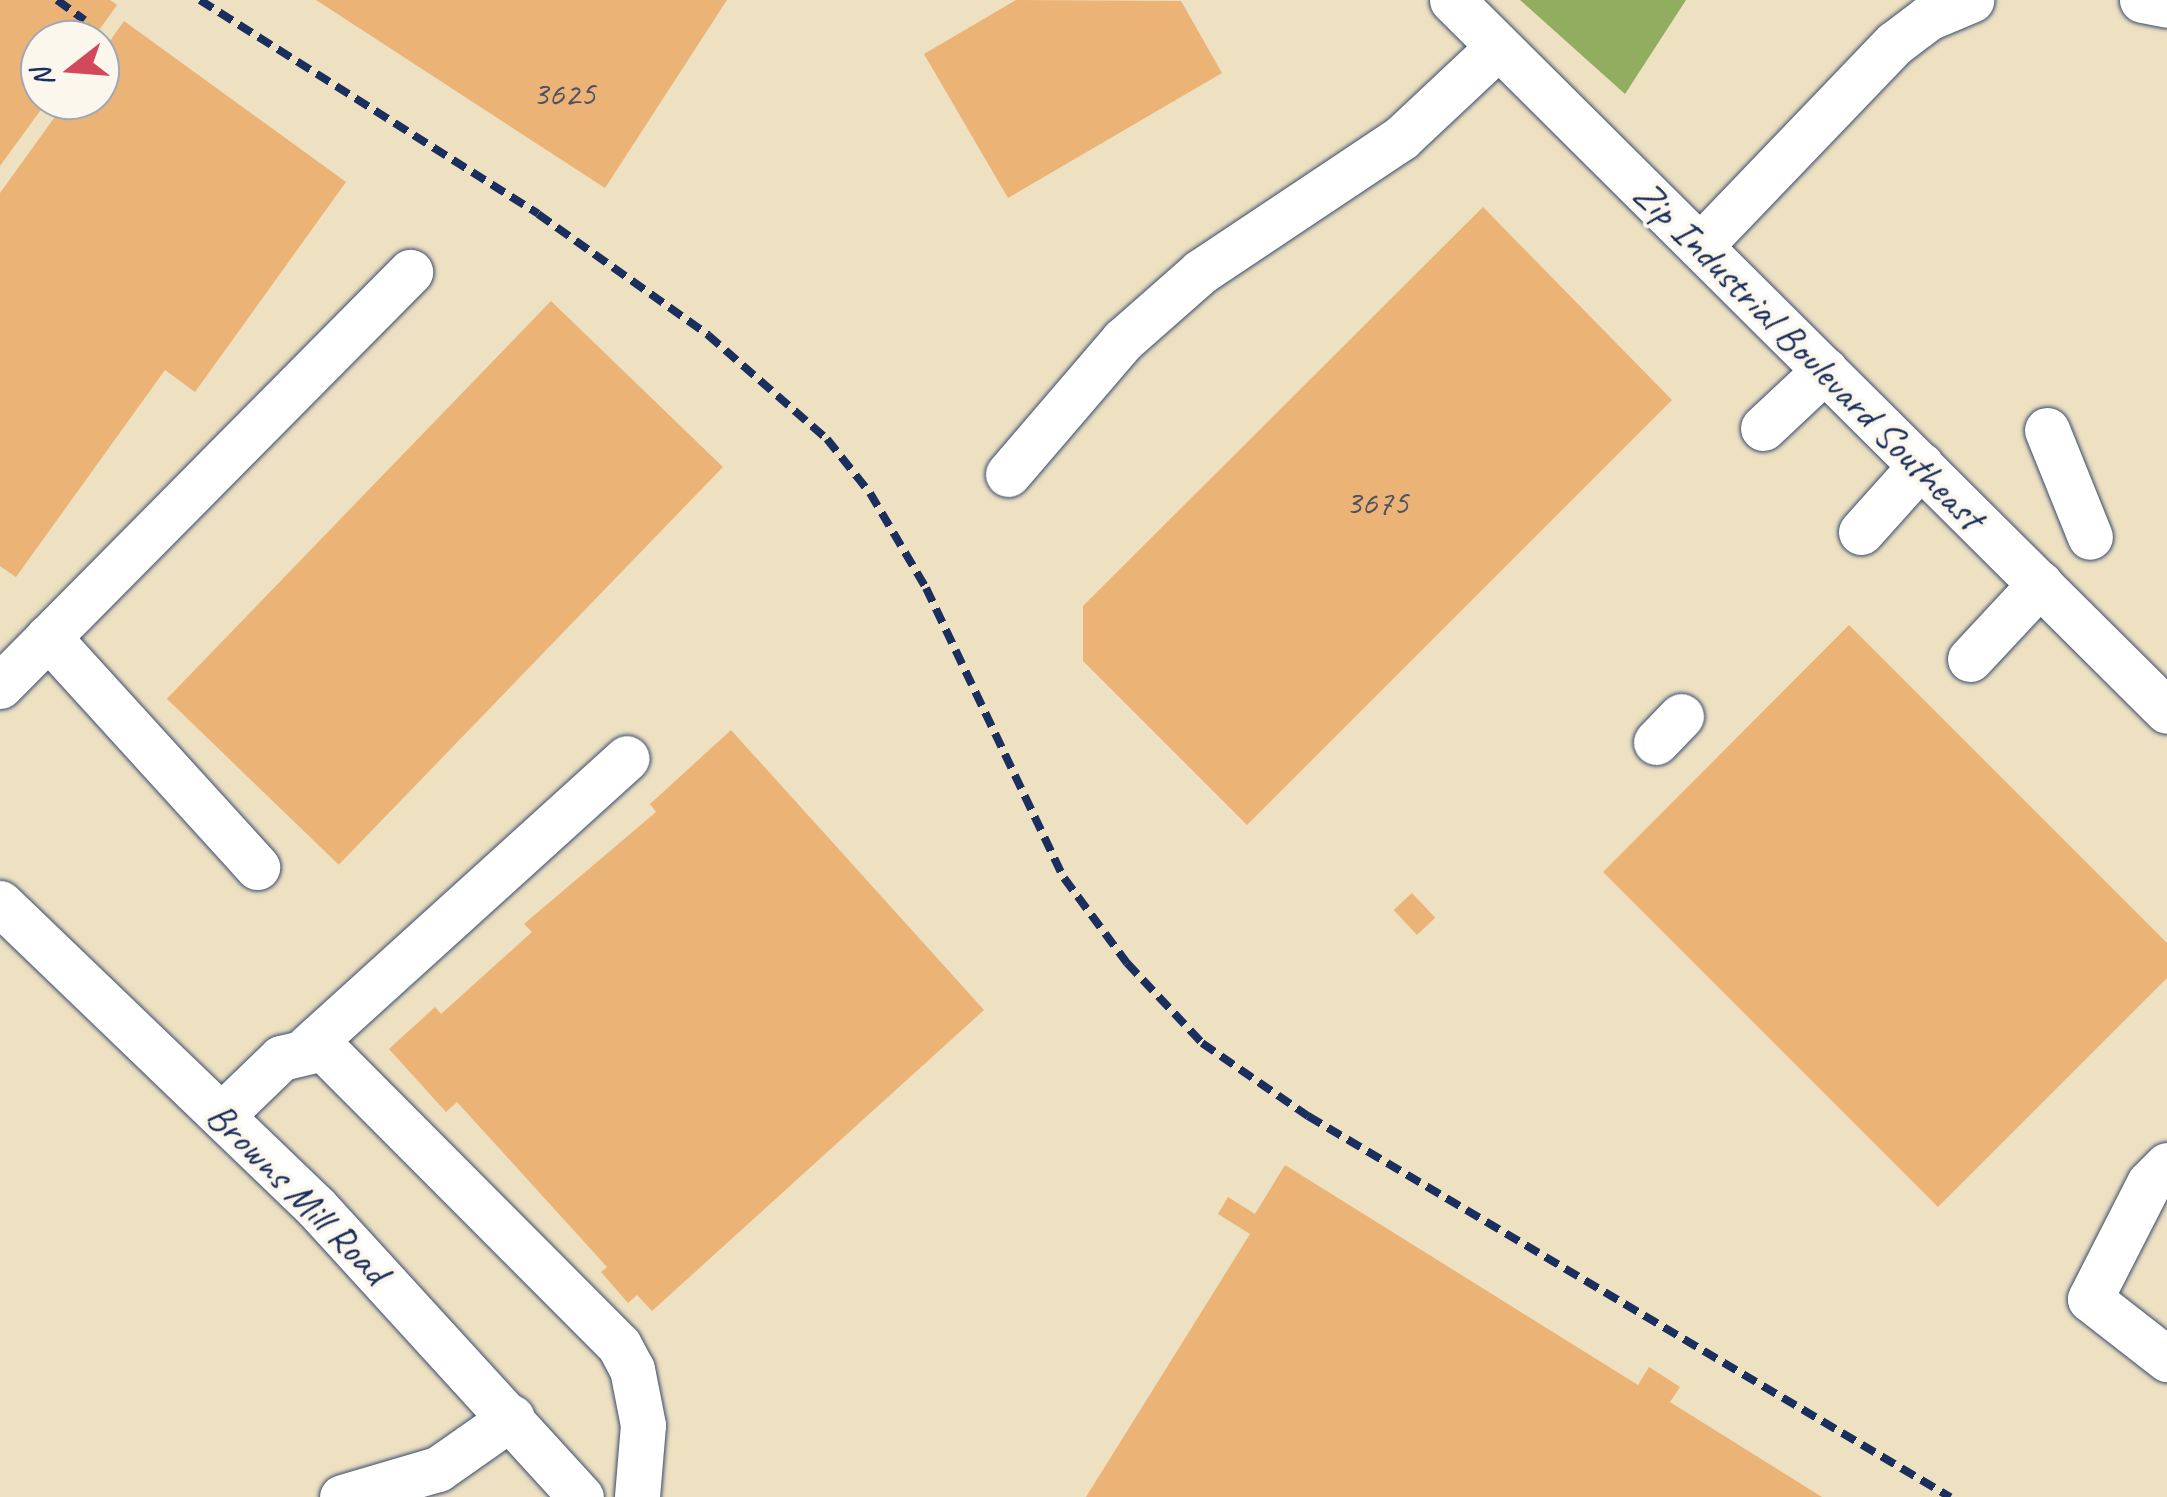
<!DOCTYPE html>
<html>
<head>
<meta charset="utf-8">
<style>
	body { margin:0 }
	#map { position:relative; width:2167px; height:1497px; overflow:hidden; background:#ede1c2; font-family:Caveat,sans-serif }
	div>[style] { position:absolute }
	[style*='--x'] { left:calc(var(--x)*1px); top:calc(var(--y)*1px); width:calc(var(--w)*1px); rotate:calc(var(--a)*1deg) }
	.forest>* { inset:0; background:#90ad60 }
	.building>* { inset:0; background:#ebb376; transform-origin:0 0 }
	.roads { filter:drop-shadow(0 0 2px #3a4a6d) drop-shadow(0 0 2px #3a4a6d) }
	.minor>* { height:45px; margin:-22.5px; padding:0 22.5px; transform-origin:22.5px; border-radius:22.5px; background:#fff }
	.rail>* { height:8px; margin-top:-4px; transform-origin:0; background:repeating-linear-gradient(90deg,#1b2f5e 0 15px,transparent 0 23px) }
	span { translate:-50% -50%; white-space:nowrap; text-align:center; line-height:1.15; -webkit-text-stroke:8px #fbf7ec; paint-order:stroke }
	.number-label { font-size:35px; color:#4f5064 }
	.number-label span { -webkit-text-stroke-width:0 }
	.street-label { font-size:40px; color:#1b2f5e }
	.north { position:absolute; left:20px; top:20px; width:100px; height:100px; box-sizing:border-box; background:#fbf7ec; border:2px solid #a1a7b3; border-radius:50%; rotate:253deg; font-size:28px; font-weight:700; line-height:40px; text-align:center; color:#1b2f5e }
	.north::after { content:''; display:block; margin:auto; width:35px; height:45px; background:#d1495b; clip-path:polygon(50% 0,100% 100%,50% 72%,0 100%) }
</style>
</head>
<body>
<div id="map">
	<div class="forest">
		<i style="clip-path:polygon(1520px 0,1686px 0,1625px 94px)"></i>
	</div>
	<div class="building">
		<i style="clip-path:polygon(0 0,110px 0,117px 5px,92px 40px,40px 40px,40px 100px,48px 100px,0 166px)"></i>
		<i style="clip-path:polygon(316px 0,727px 0,605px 188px)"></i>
		<i style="clip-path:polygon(1016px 0,1181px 1px,1222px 73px,1008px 198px,924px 54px)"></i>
		<i style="clip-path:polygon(124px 21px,346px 182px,195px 392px,165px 370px,16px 577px,0 566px,0 193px,67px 100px,100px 100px,100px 55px)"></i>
		<i style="clip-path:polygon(1483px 207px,1672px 400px,1247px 825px,1083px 661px,1083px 606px)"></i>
		<i style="left:551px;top:301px;width:239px;height:553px;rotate:44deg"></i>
		<i style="clip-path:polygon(1849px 625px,2167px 943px,2167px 978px,1938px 1207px,1603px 872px)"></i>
		<i style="clip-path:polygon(731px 730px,984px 1010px,652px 1311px,637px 1295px,628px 1303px,601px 1272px,607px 1267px,457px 1102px,446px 1112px,389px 1049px,435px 1007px,441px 1014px,532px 932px,524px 924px,656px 812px,650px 804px)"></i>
		<i style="left:1412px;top:893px;width:34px;height:25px;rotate:47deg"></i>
		<i style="clip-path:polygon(1285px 1165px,1638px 1385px,1649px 1367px,1680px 1387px,1670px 1402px,1822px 1497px,1086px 1497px,1250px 1234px,1218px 1214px,1228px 1197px,1255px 1214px)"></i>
	</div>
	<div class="roads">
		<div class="minor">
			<i style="--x:1452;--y:0;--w:1008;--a:44.84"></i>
			<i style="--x:2142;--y:0;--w:25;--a:11"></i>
			<i style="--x:1700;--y:246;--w:281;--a:-46.2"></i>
			<i style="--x:1895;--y:43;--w:41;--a:-37.1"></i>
			<i style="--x:1928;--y:18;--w:47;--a:-22.7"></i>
			<i style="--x:1763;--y:428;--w:85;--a:-43.1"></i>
			<i style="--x:2047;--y:430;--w:115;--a:68.1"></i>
			<i style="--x:1008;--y:474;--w:177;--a:-49.4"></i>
			<i style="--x:1123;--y:340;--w:103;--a:-41.4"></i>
			<i style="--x:1200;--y:272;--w:242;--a:-33.7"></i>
			<i style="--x:1401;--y:138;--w:133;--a:-43.2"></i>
			<i style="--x:1861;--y:532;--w:90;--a:-48.2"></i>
			<i style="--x:48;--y:637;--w:311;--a:47.7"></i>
			<i style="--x:1970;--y:659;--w:103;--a:-47"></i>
			<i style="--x:0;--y:686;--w:583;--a:-45.28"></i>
			<i style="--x:1656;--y:742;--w:36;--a:-46"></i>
			<i style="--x:0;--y:903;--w:438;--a:43.9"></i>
			<i style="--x:316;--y:1207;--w:393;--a:47.6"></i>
			<i style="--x:308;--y:1047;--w:430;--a:-42.2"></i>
			<i style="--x:222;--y:1115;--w:82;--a:-44"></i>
			<i style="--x:281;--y:1058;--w:43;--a:-13.4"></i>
			<i style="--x:323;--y:1048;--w:419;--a:45.1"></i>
			<i style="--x:619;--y:1345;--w:27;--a:62"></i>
			<i style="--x:632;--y:1369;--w:57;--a:78.9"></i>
			<i style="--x:643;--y:1425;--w:72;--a:94.8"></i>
			<i style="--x:2167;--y:1165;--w:25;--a:135"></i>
			<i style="--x:2149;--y:1183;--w:130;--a:117"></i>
			<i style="--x:2090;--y:1299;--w:98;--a:37.9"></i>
			<i style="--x:342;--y:1497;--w:100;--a:-16.3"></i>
			<i style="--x:438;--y:1469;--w:90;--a:-35.1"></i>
		</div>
	</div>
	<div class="rail">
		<i style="--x:57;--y:0;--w:34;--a:36"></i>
		<i style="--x:200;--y:0;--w:400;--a:32.3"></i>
		<i style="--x:538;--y:214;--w:209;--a:35.4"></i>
		<i style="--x:708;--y:335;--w:158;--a:41.2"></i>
		<i style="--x:827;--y:439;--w:69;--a:51.5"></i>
		<i style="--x:870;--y:493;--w:110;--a:59.5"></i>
		<i style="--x:926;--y:588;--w:321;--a:64.6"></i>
		<i style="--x:1064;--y:878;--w:106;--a:53.5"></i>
		<i style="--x:1127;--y:963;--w:110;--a:46.8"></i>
		<i style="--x:1202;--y:1043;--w:129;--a:34.6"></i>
		<i style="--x:1308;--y:1116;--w:747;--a:30.69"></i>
	</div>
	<div class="number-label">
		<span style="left:564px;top:94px">3625</span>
		<span style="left:1377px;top:503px">3675</span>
	</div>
	<div class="street-label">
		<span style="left:1809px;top:355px;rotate:45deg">Zip Industrial Boulevard Southeast</span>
		<span style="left:298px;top:1193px;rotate:45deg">Browns Mill Road</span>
	</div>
	<div class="north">N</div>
</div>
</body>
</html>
